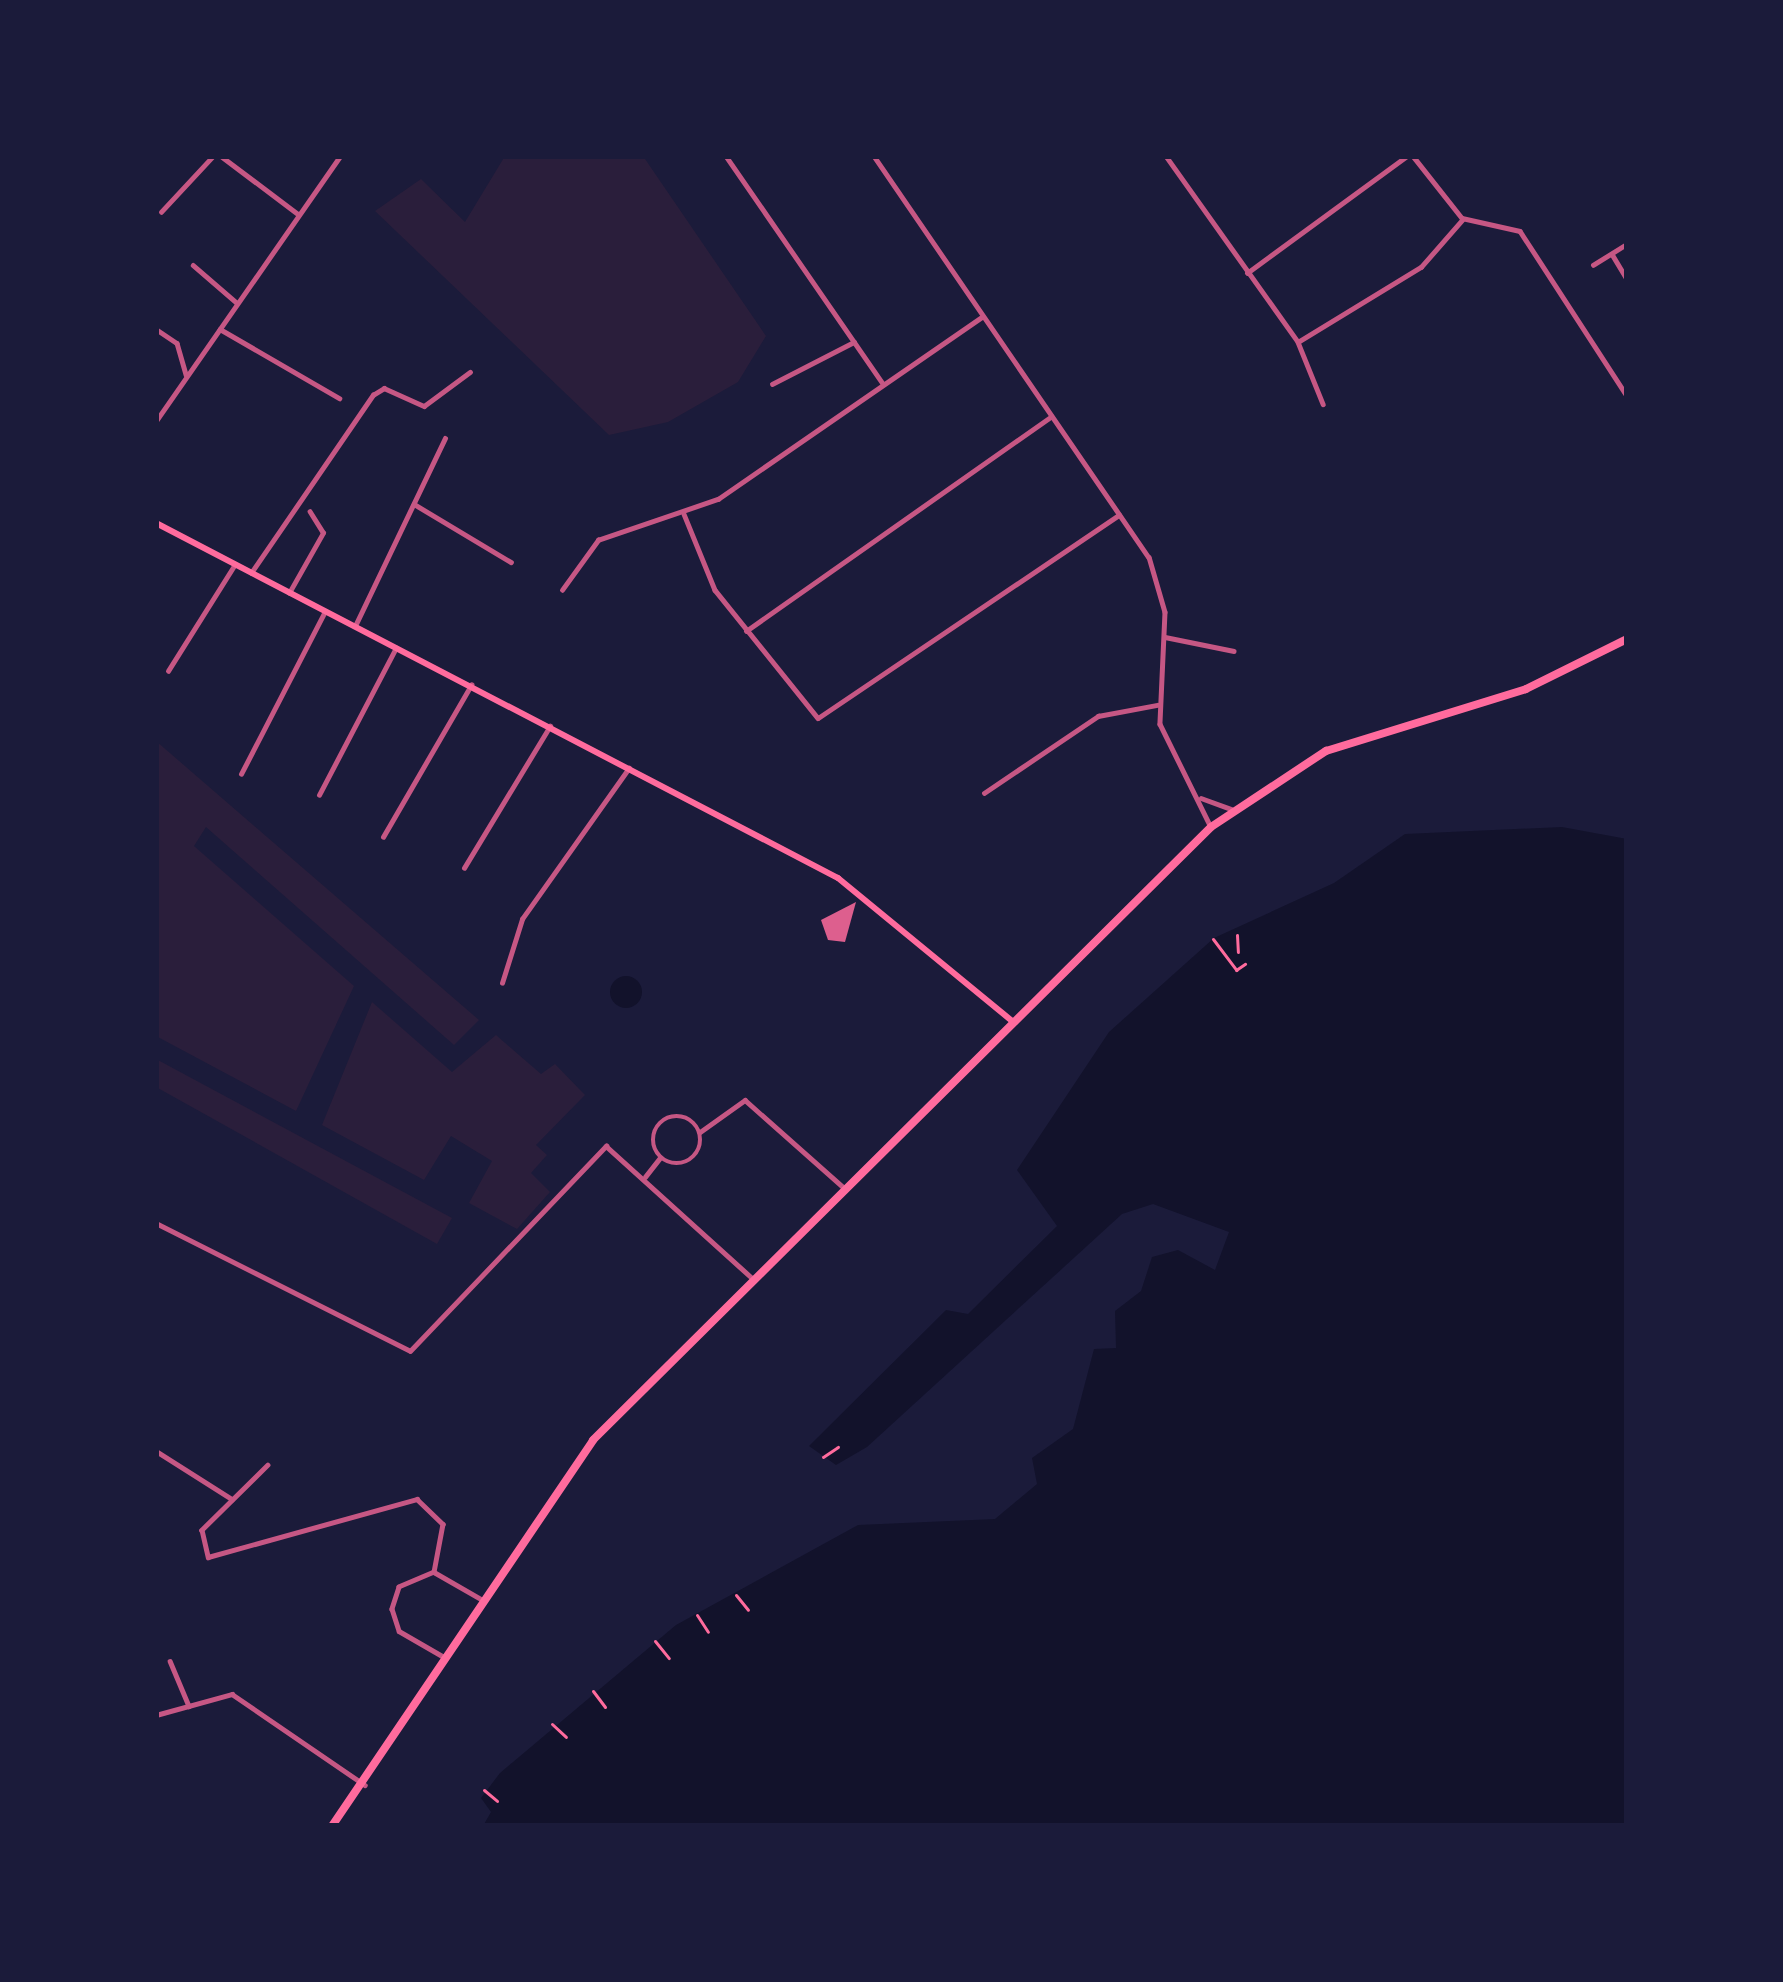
<!DOCTYPE html>
<html>
<head>
<meta charset="utf-8">
<style>
	body { margin:0 }
	#map { position:relative; width:1783px; height:1982px; overflow:hidden; background:#1b1b3a; font-family:"DM Sans",sans-serif }
	div>[style] { position:absolute }
	[style*='--x'] { left:calc(var(--x)*1px); top:calc(var(--y)*1px); width:calc(var(--w)*1px); rotate:calc(var(--a)*1deg) }
	.green>* { inset:0; background:#2a1e3b }
	.water>* { inset:0; background:#12122b }
	.round { border-radius:50% }
	.building>* { inset:0; background:#dd5f8e }
	.path>* { height:3px; margin:-1.5px; padding:0 1.5px; transform-origin:1.5px; border-radius:1.5px; background:#ff6b9d }
	.minor>* { height:4.5px; margin:-2.25px; padding:0 2.25px; transform-origin:2.25px; border-radius:2.25px; background:#c65784 }
	.minor>.ring { margin:-2.25px; padding:0; box-sizing:content-box; background:none; border:4.5px solid #c65784; border-radius:50% }
	.secondary>* { height:6px; margin:-3px; padding:0 3px; transform-origin:3px; border-radius:3px; background:#ff6b9d }
	.trunk>* { height:8px; margin:-4px; padding:0 4px; transform-origin:4px; border-radius:4px; background:#ff6b9d }
	span { translate:-50% -50%; white-space:nowrap; text-align:center; line-height:1.15; -webkit-text-stroke:12px #1b1b3a; paint-order:stroke }
	.frame { position:absolute; inset:0; border:159px solid #1b1b3a; pointer-events:none }
</style>
</head>
<body>
<div id="map">
	<div class="green">
		<i style="clip-path:polygon(505px 156px,643px 156px,766px 336px,738px 382px,668px 422px,609px 435px,375px 211px,421px 179px,465px 222px)"></i>
		<i style="clip-path:polygon(156px 741px,479px 1020px,454px 1045px,206px 827px,194px 846px,354px 986px,296px 1111px,156px 1036px)"></i>
		<i style="clip-path:polygon(372px 1002px,452px 1072px,496px 1035px,541px 1074px,555px 1064px,585px 1095px,536px 1145px,547px 1155px,531px 1173px,550px 1192px,517px 1229px,469px 1203px,492px 1161px,451px 1136px,424px 1180px,322px 1125px)"></i>
		<i style="clip-path:polygon(156px 1059px,452px 1218px,437px 1244px,156px 1087px)"></i>
	</div>
	<div class="water">
		<i style="clip-path:polygon(1562px 827px,1627px 839px,1627px 1826px,483px 1826px,491px 1812px,481px 1798px,500px 1773px,676px 1625px,858px 1525px,995px 1519px,1037px 1484px,1032px 1458px,1073px 1429px,1094px 1349px,1116px 1348px,1115px 1311px,1141px 1291px,1152px 1257px,1178px 1250px,1215px 1270px,1229px 1232px,1153px 1204px,1122px 1214px,867px 1447px,836px 1465px,809px 1446px,946px 1310px,968px 1314px,1057px 1226px,1017px 1170px,1109px 1032px,1214px 938px,1334px 883px,1405px 834px)"></i>
		<i class="round" style="left:610px;top:976px;width:32px;height:32px"></i>
	</div>
	<div class="building">
		<i style="clip-path:polygon(856px 902px,845px 942px,828px 940px,821px 920px)"></i>
	</div>
	<div class="path">
		<i style="--x:1237;--y:935;--w:17;--a:87"></i>
		<i style="--x:1213;--y:939;--w:39;--a:53"></i>
		<i style="--x:1236;--y:970;--w:11;--a:-34"></i>
		<i style="--x:823;--y:1457;--w:18;--a:-34"></i>
		<i style="--x:736;--y:1595;--w:19;--a:51"></i>
		<i style="--x:697;--y:1615;--w:20;--a:57"></i>
		<i style="--x:655;--y:1641;--w:22;--a:51"></i>
		<i style="--x:593;--y:1691;--w:20;--a:53"></i>
		<i style="--x:552;--y:1724;--w:19;--a:43"></i>
		<i style="--x:484;--y:1790;--w:17;--a:40"></i>
	</div>
	<div class="minor">
		<i style="--x:221;--y:156;--w:96;--a:37"></i>
		<i style="--x:726;--y:156;--w:277;--a:55.4"></i>
		<i style="--x:874;--y:156;--w:486;--a:55.6"></i>
		<i style="--x:1149;--y:557;--w:57;--a:73.8"></i>
		<i style="--x:1165;--y:612;--w:112;--a:92.6"></i>
		<i style="--x:1160;--y:724;--w:115;--a:63.7"></i>
		<i style="--x:1166;--y:156;--w:228;--a:54.6"></i>
		<i style="--x:1298;--y:342;--w:67;--a:68"></i>
		<i style="--x:1413;--y:156;--w:79;--a:51.7"></i>
		<i style="--x:1462;--y:218;--w:59;--a:12.6"></i>
		<i style="--x:1520;--y:231;--w:197;--a:57"></i>
		<i style="--x:161;--y:212;--w:76;--a:-47.1"></i>
		<i style="--x:1612;--y:254;--w:29;--a:59"></i>
		<i style="--x:193;--y:265;--w:58;--a:40.8"></i>
		<i style="--x:1593;--y:265;--w:40;--a:-32"></i>
		<i style="--x:1247;--y:273;--w:198;--a:-36.2"></i>
		<i style="--x:156;--y:329;--w:25;--a:34"></i>
		<i style="--x:177;--y:343;--w:33;--a:74"></i>
		<i style="--x:220;--y:329;--w:138;--a:30.1"></i>
		<i style="--x:1298;--y:342;--w:144;--a:-31.4"></i>
		<i style="--x:1421;--y:267;--w:62;--a:-48.9"></i>
		<i style="--x:772;--y:384;--w:92;--a:-27.1"></i>
		<i style="--x:156;--y:421;--w:323;--a:-55.2"></i>
		<i style="--x:414;--y:504;--w:113;--a:30.9"></i>
		<i style="--x:684;--y:514;--w:82;--a:67.8"></i>
		<i style="--x:715;--y:590;--w:164;--a:51.2"></i>
		<i style="--x:818;--y:718;--w:363;--a:-34"></i>
		<i style="--x:251;--y:573;--w:216;--a:-55.6"></i>
		<i style="--x:373;--y:395;--w:13;--a:-32"></i>
		<i style="--x:384;--y:388;--w:44;--a:24.2"></i>
		<i style="--x:424;--y:406;--w:57;--a:-36.5"></i>
		<i style="--x:562;--y:590;--w:62;--a:-54.2"></i>
		<i style="--x:598;--y:540;--w:127;--a:-18.9"></i>
		<i style="--x:718;--y:499;--w:321;--a:-34.6"></i>
		<i style="--x:289;--y:593;--w:69;--a:-60.5"></i>
		<i style="--x:323;--y:533;--w:25;--a:-122"></i>
		<i style="--x:355;--y:626;--w:208;--a:-64.4"></i>
		<i style="--x:746;--y:631;--w:373;--a:-35.1"></i>
		<i style="--x:1165;--y:637;--w:70;--a:11.5"></i>
		<i style="--x:168;--y:671;--w:126;--a:-57.9"></i>
		<i style="--x:241;--y:774;--w:183;--a:-62.7"></i>
		<i style="--x:984;--y:793;--w:138;--a:-34"></i>
		<i style="--x:1098;--y:716;--w:60;--a:-10.6"></i>
		<i style="--x:319;--y:795;--w:166;--a:-62.4"></i>
		<i style="--x:1201;--y:798;--w:32;--a:20"></i>
		<i style="--x:383;--y:837;--w:176;--a:-59.9"></i>
		<i style="--x:464;--y:868;--w:166;--a:-58.8"></i>
		<i style="--x:502;--y:983;--w:67;--a:-72.6"></i>
		<i style="--x:522;--y:919;--w:185;--a:-54.7"></i>
		<i class="ring" style="left:653px;top:1116px;width:43.5px;height:43.5px"></i>
		<i style="--x:700;--y:1132;--w:55;--a:-35.4"></i>
		<i style="--x:745;--y:1100;--w:131;--a:41.6"></i>
		<i style="--x:645;--y:1177;--w:24;--a:-52"></i>
		<i style="--x:156;--y:1223;--w:284;--a:26.7"></i>
		<i style="--x:410;--y:1351;--w:284;--a:-46.3"></i>
		<i style="--x:606;--y:1146;--w:198;--a:42.1"></i>
		<i style="--x:156;--y:1451;--w:90;--a:32.3"></i>
		<i style="--x:268;--y:1465;--w:93;--a:135.4"></i>
		<i style="--x:202;--y:1530;--w:28;--a:77"></i>
		<i style="--x:208;--y:1557;--w:217;--a:-15.5"></i>
		<i style="--x:417;--y:1499;--w:36;--a:44"></i>
		<i style="--x:443;--y:1524;--w:49;--a:100.6"></i>
		<i style="--x:434;--y:1572;--w:54;--a:29.9"></i>
		<i style="--x:434;--y:1572;--w:38;--a:157"></i>
		<i style="--x:399;--y:1587;--w:23;--a:108"></i>
		<i style="--x:392;--y:1609;--w:23;--a:72"></i>
		<i style="--x:399;--y:1631;--w:52;--a:30"></i>
		<i style="--x:170;--y:1661;--w:49;--a:67.1"></i>
		<i style="--x:156;--y:1715;--w:79;--a:-15.4"></i>
		<i style="--x:232;--y:1694;--w:161;--a:34.4"></i>
	</div>
	<div class="secondary">
		<i style="--x:156;--y:523;--w:769;--a:27.5"></i>
		<i style="--x:838;--y:878;--w:227;--a:39.4"></i>
	</div>
	<div class="trunk">
		<i style="--x:332;--y:1826;--w:466;--a:-55.9"></i>
		<i style="--x:593;--y:1440;--w:870;--a:-44.77"></i>
		<i style="--x:1211;--y:827;--w:138;--a:-33.5"></i>
		<i style="--x:1326;--y:751;--w:209;--a:-17.2"></i>
		<i style="--x:1526;--y:689;--w:113;--a:-26.3"></i>
	</div>
	<div class="frame"></div>
</div>
</body>
</html>
